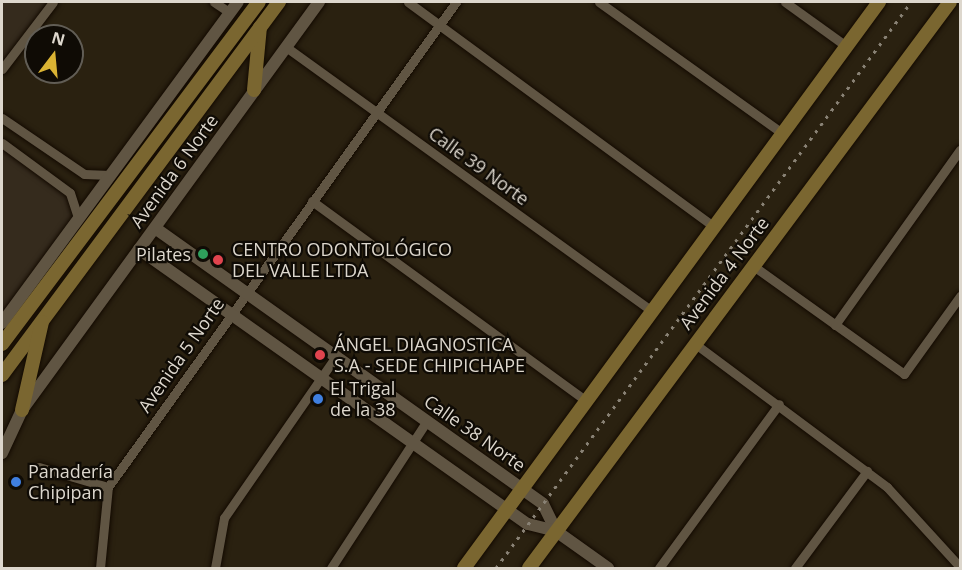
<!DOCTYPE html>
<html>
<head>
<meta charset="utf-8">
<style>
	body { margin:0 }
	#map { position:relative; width:962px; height:570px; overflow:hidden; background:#2a2110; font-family:"Open Sans",sans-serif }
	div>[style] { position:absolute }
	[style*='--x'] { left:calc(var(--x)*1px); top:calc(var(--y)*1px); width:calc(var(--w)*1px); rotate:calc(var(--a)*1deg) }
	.commercial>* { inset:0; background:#352b1d }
	.roads { filter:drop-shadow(0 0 2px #130a00) drop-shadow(0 0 2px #130a00) }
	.minor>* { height:9px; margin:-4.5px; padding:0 4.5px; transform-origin:4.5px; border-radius:4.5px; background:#605543 }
	.tertiary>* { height:12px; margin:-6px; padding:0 6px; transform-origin:6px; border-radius:6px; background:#605543 }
	.secondary>* { height:14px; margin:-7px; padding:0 7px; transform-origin:7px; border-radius:7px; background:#7a6630 }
	.rail>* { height:3px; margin-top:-1.5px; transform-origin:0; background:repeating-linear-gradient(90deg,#898275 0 3px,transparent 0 9px) }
	.dots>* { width:16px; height:16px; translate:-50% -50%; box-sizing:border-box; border:3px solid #0f0b05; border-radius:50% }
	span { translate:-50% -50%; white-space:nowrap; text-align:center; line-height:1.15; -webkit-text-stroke:4.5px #0f0b05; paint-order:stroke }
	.street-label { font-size:18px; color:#ddd7cd }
	.poi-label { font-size:18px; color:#ddd7cd }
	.left { translate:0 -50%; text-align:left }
	.right { translate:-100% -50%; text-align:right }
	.frame { position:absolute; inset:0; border:3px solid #ddd7cd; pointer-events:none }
	.north { position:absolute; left:24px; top:24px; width:60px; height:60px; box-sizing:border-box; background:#0f0b05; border:2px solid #615d55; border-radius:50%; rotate:16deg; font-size:16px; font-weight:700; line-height:24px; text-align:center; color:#ddd7cd }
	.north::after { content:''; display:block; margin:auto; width:21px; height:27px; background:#dab333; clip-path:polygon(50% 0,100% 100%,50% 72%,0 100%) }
</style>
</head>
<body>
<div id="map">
	<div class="commercial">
		<i style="clip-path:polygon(2px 2px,53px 2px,2px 69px)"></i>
		<i style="clip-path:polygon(2px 143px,58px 184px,79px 209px,2px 323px)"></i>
	</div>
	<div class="roads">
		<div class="minor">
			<i style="--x:214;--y:2;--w:18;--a:34"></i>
			<i style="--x:408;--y:2;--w:380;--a:36.3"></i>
			<i style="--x:599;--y:2;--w:225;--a:35.6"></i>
			<i style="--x:785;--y:2;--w:75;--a:35.8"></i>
			<i style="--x:286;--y:47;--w:451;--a:35.8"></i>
			<i style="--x:2;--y:69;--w:84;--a:-52.7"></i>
			<i style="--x:2;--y:118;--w:99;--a:34.3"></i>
			<i style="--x:84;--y:174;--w:26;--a:2"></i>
			<i style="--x:2;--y:143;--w:84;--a:36.3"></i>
			<i style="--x:70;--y:193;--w:26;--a:72"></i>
			<i style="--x:312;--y:201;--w:339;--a:36.1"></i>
			<i style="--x:752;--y:265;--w:187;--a:35.6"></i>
			<i style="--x:904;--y:374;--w:96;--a:-54.3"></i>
			<i style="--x:835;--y:325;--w:215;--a:-54.5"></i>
			<i style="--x:694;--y:343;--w:241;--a:36.7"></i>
			<i style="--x:887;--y:487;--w:108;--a:47.6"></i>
			<i style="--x:39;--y:467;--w:72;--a:16.2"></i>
			<i style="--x:100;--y:568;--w:81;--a:-84.4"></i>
			<i style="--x:108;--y:487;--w:597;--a:-54.34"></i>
			<i style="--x:215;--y:568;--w:51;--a:-79.8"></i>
			<i style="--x:224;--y:518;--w:197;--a:-55.3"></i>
			<i style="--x:331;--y:568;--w:176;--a:-56.9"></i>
			<i style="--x:659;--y:568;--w:203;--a:-53.8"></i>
			<i style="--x:795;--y:568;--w:121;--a:-53.4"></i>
		</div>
		<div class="tertiary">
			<i style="--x:155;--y:228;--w:476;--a:35.4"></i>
			<i style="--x:543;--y:504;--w:30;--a:64"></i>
			<i style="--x:139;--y:249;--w:476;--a:35.3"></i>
			<i style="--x:528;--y:524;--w:29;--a:14"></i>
			<i style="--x:556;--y:531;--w:64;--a:35.4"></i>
			<i style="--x:2;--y:323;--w:398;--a:-53.7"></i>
			<i style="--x:2;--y:453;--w:47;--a:-65.1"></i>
			<i style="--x:22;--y:410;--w:505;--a:-53.95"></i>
		</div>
		<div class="secondary">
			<i style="--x:254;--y:90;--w:63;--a:-84.6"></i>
			<i style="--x:2;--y:344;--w:428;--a:-53.1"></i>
			<i style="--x:2;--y:375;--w:465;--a:-53.4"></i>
			<i style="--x:22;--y:410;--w:90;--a:-77.2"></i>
			<i style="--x:464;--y:568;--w:702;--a:-53.75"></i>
			<i style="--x:529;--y:568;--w:705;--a:-53.36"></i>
		</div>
	</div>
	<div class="rail">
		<i style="--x:496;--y:568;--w:702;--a:-53.75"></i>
	</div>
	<div class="dots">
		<i style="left:203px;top:254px;background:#2e9e5b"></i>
		<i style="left:218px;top:260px;background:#e0444e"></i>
		<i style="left:320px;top:355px;background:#e0444e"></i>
		<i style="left:318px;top:399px;background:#3f7fe0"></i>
		<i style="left:16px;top:482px;background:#3f7fe0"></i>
	</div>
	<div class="street-label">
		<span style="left:479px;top:166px;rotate:36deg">Calle 39 Norte</span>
		<span style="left:174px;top:171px;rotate:-54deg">Avenida 6 Norte</span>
		<span style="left:724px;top:273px;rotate:-53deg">Avenida 4 Norte</span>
		<span style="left:181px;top:355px;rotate:-55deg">Avenida 5 Norte</span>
		<span style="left:475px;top:433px;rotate:35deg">Calle 38 Norte</span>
	</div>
	<div class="poi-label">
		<span class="left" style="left:232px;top:260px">CENTRO ODONTOLÓGICO<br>DEL VALLE LTDA</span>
		<span class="right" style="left:191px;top:254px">Pilates</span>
		<span class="left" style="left:334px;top:355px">ÁNGEL DIAGNOSTICA<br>S.A - SEDE CHIPICHAPE</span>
		<span class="left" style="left:330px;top:399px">El Trigal<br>de la 38</span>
		<span class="left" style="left:28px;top:482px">Panadería<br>Chipipan</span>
	</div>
	<div class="frame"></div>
	<div class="north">N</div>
</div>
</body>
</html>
